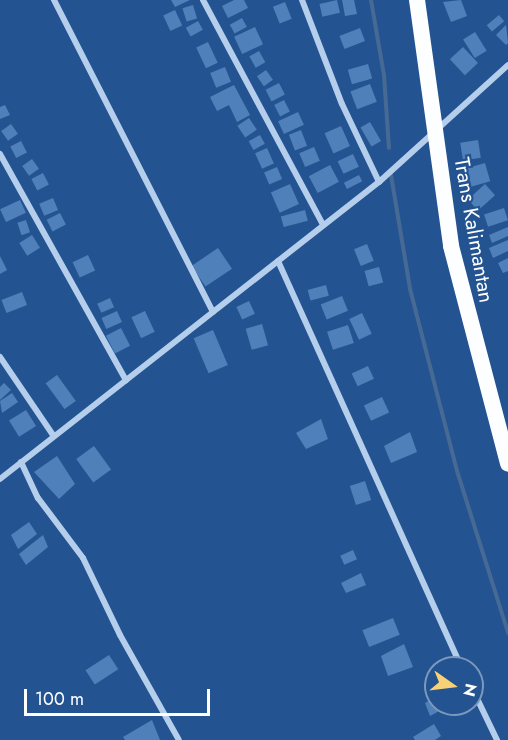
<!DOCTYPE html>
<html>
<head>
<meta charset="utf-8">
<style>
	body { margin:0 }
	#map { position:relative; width:508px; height:740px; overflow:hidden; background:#235491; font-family:Jost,sans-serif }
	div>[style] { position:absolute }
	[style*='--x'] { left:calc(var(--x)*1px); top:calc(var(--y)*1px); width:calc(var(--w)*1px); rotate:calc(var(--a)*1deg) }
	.stream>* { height:4px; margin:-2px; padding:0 2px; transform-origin:2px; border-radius:2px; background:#476a95 }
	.building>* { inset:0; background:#5080b9; transform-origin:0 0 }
	.minor>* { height:6px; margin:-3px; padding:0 3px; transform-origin:3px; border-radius:3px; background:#b4ceec }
	.trunk>* { height:16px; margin:-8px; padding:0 8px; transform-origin:8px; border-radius:8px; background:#fcfeff }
	span { translate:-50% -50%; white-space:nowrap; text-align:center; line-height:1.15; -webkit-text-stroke:4.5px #235491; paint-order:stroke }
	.street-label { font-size:21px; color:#fff }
	.north { position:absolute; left:424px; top:656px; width:60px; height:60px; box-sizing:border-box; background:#235491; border:2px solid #7b98bd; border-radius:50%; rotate:104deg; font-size:16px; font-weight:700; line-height:24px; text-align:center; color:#fff }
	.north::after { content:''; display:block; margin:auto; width:21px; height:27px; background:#f8d177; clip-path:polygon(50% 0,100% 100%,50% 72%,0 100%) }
	.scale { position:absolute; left:24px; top:689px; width:186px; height:27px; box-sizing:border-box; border:3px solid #fff; border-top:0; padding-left:8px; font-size:18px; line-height:21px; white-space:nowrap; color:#fff; -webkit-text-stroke:4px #235491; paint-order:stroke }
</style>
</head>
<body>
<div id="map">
	<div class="stream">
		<i style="--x:371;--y:0;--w:76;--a:80.2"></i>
		<i style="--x:384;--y:75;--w:73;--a:86.1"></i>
		<i style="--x:391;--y:175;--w:116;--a:80.5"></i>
		<i style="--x:410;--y:289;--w:191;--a:75.5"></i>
		<i style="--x:458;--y:474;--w:167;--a:72.5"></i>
	</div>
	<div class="building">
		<i style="clip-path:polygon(171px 0,190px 0,175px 7px)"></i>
		<i style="clip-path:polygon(234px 0,244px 0,248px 8px,228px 18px,222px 6px)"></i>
		<i style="left:337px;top:0;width:13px;height:18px;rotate:77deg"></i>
		<i style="clip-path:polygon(342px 0,354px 0,357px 14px,345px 16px)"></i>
		<i style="clip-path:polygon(461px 0,467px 16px,451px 22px,443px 2px)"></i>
		<i style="left:285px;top:2px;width:18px;height:13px;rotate:68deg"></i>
		<i style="left:193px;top:5px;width:14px;height:11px;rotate:73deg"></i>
		<i style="left:175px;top:10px;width:17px;height:13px;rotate:65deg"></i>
		<i style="left:499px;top:15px;width:8px;height:16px;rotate:50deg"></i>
		<i style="left:242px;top:18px;width:10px;height:14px;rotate:61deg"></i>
		<i style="left:198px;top:21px;width:10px;height:14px;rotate:61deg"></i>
		<i style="clip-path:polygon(506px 25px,508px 43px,506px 45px,496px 35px)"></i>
		<i style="left:255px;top:27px;width:19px;height:23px;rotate:65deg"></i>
		<i style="left:360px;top:28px;width:14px;height:22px;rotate:69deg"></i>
		<i style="left:475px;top:32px;width:22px;height:14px;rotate:58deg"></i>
		<i style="left:208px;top:42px;width:23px;height:13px;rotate:65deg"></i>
		<i style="left:463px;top:47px;width:22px;height:18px;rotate:47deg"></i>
		<i style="left:259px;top:51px;width:13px;height:11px;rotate:61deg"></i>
		<i style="left:368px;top:64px;width:15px;height:21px;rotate:74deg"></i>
		<i style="left:225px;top:67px;width:16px;height:16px;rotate:68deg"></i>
		<i style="left:266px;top:70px;width:12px;height:11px;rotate:55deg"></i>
		<i style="left:279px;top:83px;width:13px;height:15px;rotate:63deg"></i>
		<i style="left:370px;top:84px;width:19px;height:21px;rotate:69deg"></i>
		<i style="clip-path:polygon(234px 85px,250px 115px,237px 122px,229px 105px,217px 111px,210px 97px)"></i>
		<i style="left:284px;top:100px;width:13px;height:11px;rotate:63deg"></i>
		<i style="clip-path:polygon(5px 105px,10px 115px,0 119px,0 107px)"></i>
		<i style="left:298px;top:112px;width:14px;height:22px;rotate:65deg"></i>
		<i style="left:249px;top:118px;width:14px;height:14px;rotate:56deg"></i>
		<i style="left:370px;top:122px;width:22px;height:11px;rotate:60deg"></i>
		<i style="left:11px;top:124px;width:12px;height:12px;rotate:55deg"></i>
		<i style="left:341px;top:126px;width:22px;height:18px;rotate:66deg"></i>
		<i style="left:301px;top:130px;width:17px;height:13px;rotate:69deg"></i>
		<i style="left:260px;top:135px;width:10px;height:13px;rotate:61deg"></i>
		<i style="left:478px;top:140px;width:18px;height:18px;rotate:81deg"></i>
		<i style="left:21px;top:141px;width:13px;height:12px;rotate:63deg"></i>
		<i style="left:314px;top:147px;width:15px;height:16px;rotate:67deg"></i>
		<i style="left:267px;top:148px;width:17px;height:13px;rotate:66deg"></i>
		<i style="left:353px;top:154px;width:14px;height:17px;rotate:65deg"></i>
		<i style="left:32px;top:159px;width:12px;height:12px;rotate:55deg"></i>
		<i style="left:485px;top:163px;width:19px;height:20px;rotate:74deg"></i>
		<i style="left:330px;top:165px;width:19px;height:24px;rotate:62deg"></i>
		<i style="left:277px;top:167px;width:13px;height:14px;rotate:67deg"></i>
		<i style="left:43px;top:173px;width:13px;height:13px;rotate:63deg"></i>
		<i style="left:359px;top:175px;width:7px;height:17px;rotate:63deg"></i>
		<i style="left:290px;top:184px;width:22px;height:21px;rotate:66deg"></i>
		<i style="left:485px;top:184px;width:15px;height:23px;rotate:48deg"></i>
		<i style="left:53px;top:198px;width:13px;height:15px;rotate:67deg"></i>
		<i style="left:20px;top:200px;width:14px;height:22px;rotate:65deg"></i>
		<i style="left:504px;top:208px;width:13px;height:21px;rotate:72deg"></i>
		<i style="left:305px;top:210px;width:11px;height:25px;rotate:75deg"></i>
		<i style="left:60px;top:213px;width:13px;height:15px;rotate:63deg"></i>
		<i style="left:26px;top:220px;width:13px;height:9px;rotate:72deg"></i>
		<i style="clip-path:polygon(508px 227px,508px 236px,492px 243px,489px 235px)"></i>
		<i style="left:32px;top:235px;width:15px;height:15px;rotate:58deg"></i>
		<i style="clip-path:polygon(508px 240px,508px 251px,493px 258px,489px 248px)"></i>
		<i style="left:367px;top:244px;width:18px;height:14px;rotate:68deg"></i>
		<i style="left:218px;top:248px;width:25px;height:32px;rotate:56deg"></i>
		<i style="left:88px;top:255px;width:17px;height:17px;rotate:65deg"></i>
		<i style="clip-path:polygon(0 256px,7px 270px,0 274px)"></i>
		<i style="clip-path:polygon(508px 258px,508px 271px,503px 273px,498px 263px)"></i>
		<i style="left:379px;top:267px;width:16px;height:15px;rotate:75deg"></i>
		<i style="left:326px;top:285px;width:11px;height:19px;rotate:75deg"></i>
		<i style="left:22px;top:292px;width:14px;height:22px;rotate:69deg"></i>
		<i style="left:342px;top:296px;width:16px;height:23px;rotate:68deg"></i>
		<i style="left:110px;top:298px;width:10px;height:14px;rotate:66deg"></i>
		<i style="left:249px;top:301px;width:14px;height:14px;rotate:65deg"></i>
		<i style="left:117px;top:311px;width:12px;height:17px;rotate:66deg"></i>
		<i style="left:145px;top:311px;width:23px;height:15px;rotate:65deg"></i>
		<i style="left:362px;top:313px;width:23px;height:14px;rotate:65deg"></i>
		<i style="left:262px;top:324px;width:22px;height:17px;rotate:74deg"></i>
		<i style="left:348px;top:325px;width:19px;height:22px;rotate:72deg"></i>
		<i style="left:121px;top:328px;width:20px;height:17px;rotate:63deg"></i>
		<i style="left:213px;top:330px;width:38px;height:21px;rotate:67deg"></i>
		<i style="left:368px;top:366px;width:14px;height:18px;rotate:65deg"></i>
		<i style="left:57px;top:375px;width:32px;height:14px;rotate:54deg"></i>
		<i style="clip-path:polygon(4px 383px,11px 390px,0 400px,0 387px)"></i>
		<i style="clip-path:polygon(12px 393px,18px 402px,2px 413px,0 401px)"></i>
		<i style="left:382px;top:397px;width:17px;height:20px;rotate:65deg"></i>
		<i style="left:26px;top:410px;width:19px;height:20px;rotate:58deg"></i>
		<i style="clip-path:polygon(321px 419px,328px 439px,306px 449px,296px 433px)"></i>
		<i style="clip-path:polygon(410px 432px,417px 452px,391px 463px,384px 446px)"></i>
		<i style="left:94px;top:446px;width:29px;height:22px;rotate:54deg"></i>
		<i style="clip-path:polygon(57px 456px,75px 484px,59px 499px,34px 472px)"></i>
		<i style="left:365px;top:481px;width:20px;height:16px;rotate:72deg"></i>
		<i style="clip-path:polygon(29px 522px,37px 534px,18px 549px,11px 535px)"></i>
		<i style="clip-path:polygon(43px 535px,48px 547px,26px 565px,19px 554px)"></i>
		<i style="left:353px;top:550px;width:10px;height:14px;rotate:66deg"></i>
		<i style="clip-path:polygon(361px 573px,366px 585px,346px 593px,341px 583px)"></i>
		<i style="left:393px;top:618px;width:18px;height:33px;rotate:68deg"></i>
		<i style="clip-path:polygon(404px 644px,413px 667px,388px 676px,381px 656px)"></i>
		<i style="left:109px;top:655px;width:17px;height:28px;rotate:57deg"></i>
		<i style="clip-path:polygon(436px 697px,436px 704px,452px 704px,430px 716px,425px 703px)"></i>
		<i style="clip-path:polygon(152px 720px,160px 740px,125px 740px,123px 737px)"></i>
		<i style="clip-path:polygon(434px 724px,441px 736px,435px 740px,415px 740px,413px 737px)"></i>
	</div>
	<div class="minor">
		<i style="--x:54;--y:0;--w:350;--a:63"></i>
		<i style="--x:203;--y:0;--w:255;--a:61.9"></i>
		<i style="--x:302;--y:0;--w:111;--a:69"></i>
		<i style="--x:342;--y:104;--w:86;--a:64.6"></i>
		<i style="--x:0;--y:154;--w:259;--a:60.9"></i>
		<i style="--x:278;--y:261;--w:447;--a:65.7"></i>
		<i style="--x:0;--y:357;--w:94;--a:55.8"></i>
		<i style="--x:21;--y:462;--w:40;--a:65"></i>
		<i style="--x:38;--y:498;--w:75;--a:53.1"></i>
		<i style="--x:83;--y:558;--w:85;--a:64.3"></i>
		<i style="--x:120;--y:635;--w:120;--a:60.7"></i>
		<i style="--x:0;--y:479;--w:482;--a:-38.1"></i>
		<i style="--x:379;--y:182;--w:174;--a:-42.2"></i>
		<i style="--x:472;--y:688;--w:58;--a:64.3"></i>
	</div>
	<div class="trunk">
		<i style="--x:417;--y:0;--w:248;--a:82.1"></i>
		<i style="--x:451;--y:246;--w:225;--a:75.3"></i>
	</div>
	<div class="street-label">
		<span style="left:474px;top:230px;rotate:80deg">Trans Kalimantan</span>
	</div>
	<div class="north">N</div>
	<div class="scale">100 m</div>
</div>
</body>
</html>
